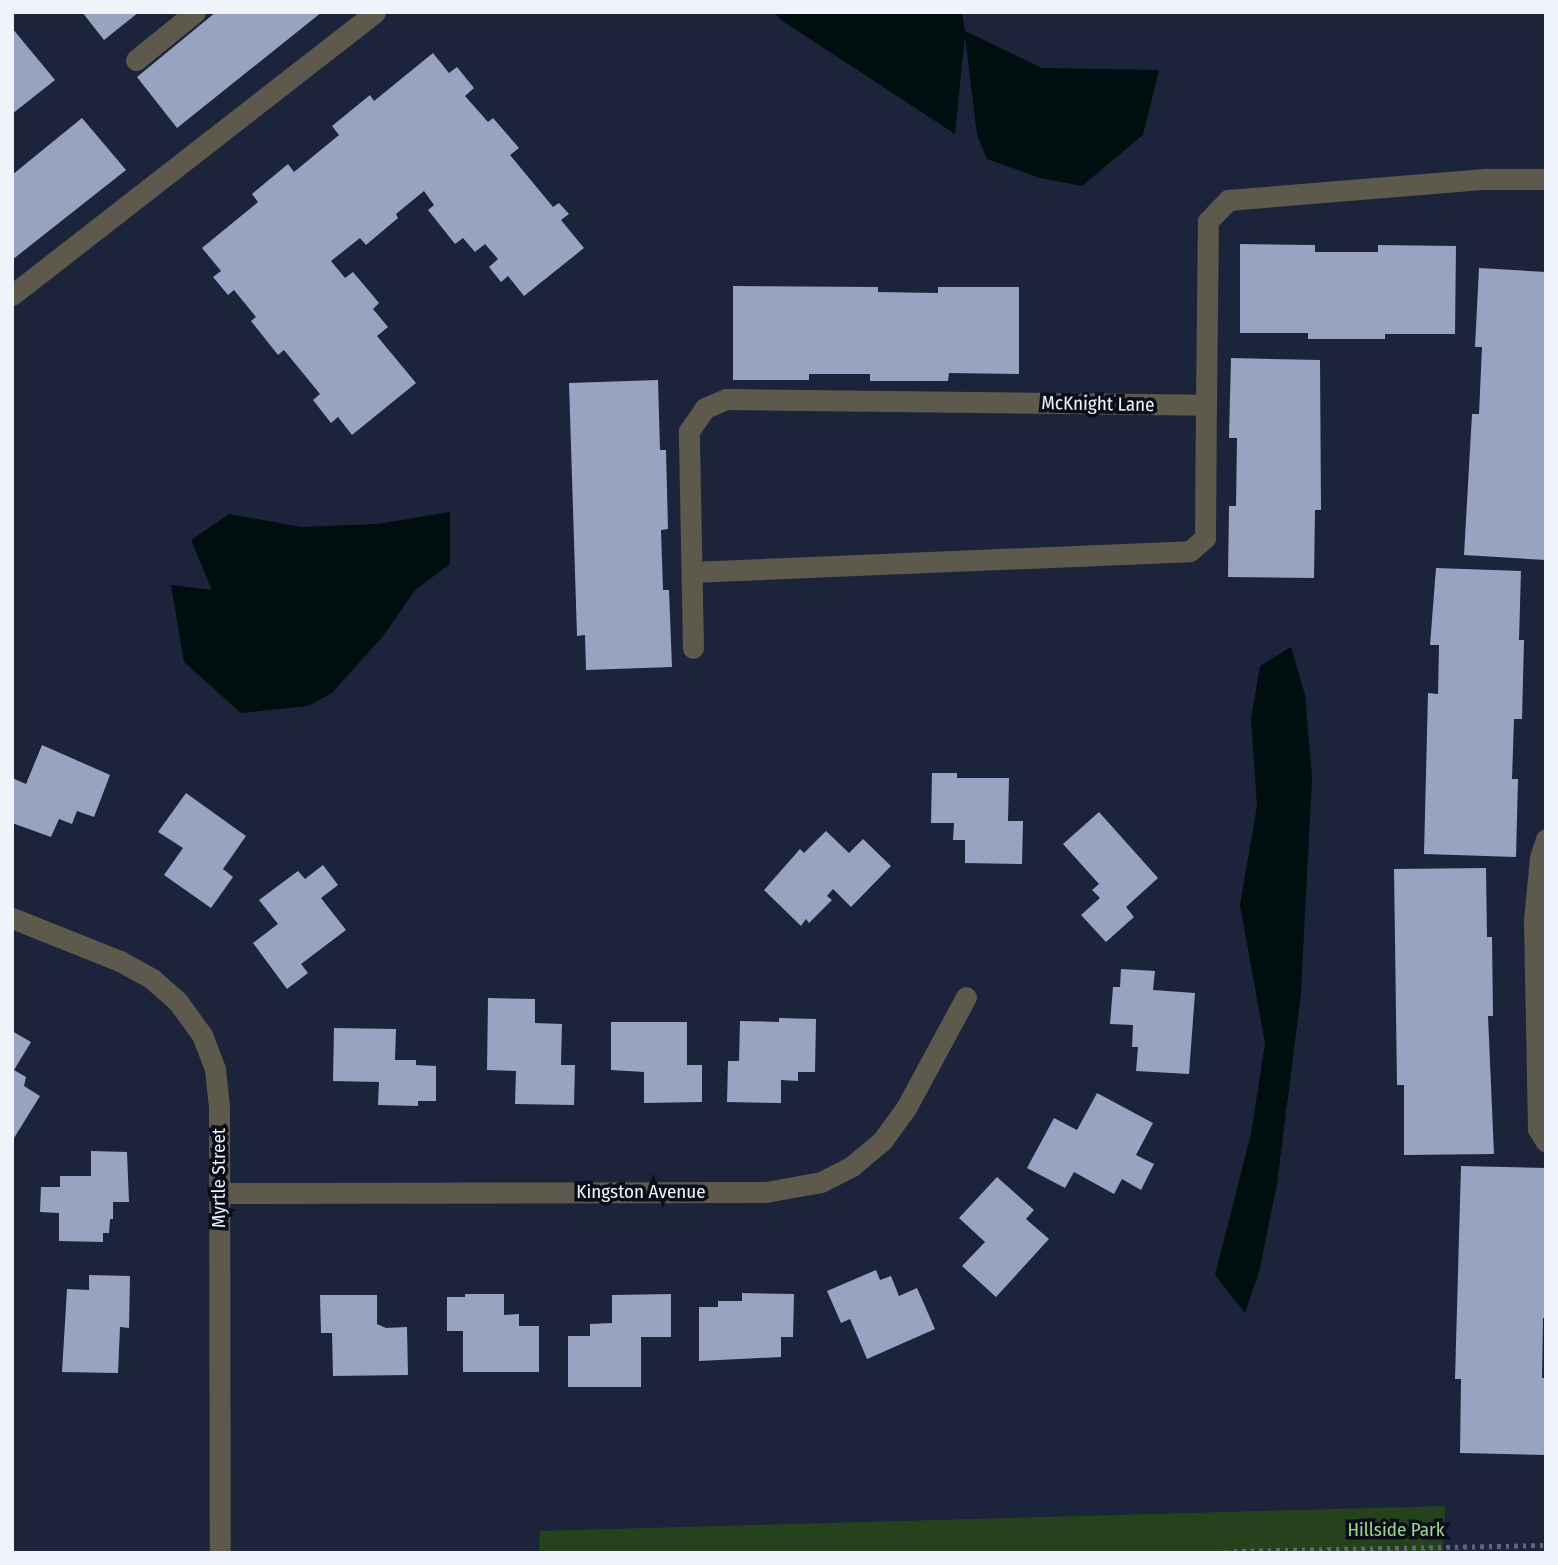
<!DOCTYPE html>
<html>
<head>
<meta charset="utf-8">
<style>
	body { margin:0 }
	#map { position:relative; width:1558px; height:1565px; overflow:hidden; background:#1c243b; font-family:"Fira Sans Condensed",sans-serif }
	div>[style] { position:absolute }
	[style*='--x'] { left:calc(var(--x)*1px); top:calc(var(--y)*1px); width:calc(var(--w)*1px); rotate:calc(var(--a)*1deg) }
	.green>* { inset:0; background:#26421d }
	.water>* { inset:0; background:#000e0f }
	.building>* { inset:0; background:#97a3c0 }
	.path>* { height:4.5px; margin-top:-2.25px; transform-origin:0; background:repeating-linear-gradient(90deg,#5f6678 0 3.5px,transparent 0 8.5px) }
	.minor>* { height:21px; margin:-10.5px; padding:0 10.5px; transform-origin:10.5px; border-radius:10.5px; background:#5e594d }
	span { translate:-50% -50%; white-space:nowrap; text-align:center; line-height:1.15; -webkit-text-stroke:7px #0a0e18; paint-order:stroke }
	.street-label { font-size:19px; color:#eff3fc }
	.park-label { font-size:19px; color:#a0d68f }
	.frame { position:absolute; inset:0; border:14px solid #eff3fc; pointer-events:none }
</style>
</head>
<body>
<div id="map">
	<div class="green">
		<i style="clip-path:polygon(1445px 1506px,1443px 1553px,539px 1553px,540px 1531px)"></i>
	</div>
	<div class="water">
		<i style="clip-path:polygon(774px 12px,962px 12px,965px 31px,1042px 68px,1159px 70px,1143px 135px,1082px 186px,1040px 178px,987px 159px,977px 135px,965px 36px,955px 134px,781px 20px)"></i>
		<i style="clip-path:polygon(450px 512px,450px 564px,415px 590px,384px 635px,332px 693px,308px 706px,241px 713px,184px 662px,171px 585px,212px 590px,191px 540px,229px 514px,302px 527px,378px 524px)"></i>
		<i style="clip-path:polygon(1291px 647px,1305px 695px,1312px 777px,1301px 993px,1277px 1184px,1259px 1272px,1245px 1313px,1215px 1275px,1251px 1134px,1265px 1043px,1240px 905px,1257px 806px,1251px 719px,1260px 666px)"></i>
	</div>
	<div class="building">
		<i style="clip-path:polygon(82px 12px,139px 12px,104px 40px)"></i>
		<i style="clip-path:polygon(216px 12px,322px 12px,177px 128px,137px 77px)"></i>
		<i style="clip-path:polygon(12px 28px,55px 80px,12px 114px)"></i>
		<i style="clip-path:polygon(433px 53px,449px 73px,457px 67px,474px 88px,465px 96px,488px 122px,493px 118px,519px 148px,510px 155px,553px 207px,559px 203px,569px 214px,561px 220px,584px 248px,524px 296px,508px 276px,501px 282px,489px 267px,498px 259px,485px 244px,475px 252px,463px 238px,455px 244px,428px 210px,434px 205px,424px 191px,396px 214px,398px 218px,366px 245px,360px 238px,331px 261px,345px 278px,353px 272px,379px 303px,373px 309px,388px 327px,377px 336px,416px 383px,352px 435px,338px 417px,331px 423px,313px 400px,320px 394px,284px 350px,278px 355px,251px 321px,256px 317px,234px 290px,228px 295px,213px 277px,221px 271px,202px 248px,258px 202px,252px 194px,288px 164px,294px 172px,339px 135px,332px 126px,370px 95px,374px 101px)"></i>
		<i style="clip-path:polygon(82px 118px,126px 170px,12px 260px,12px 175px)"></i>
		<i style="clip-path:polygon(1240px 244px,1315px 245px,1315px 252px,1378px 252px,1378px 245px,1456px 246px,1455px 334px,1385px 334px,1385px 339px,1308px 339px,1308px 333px,1240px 333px)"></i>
		<i style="clip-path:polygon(1479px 268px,1546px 272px,1546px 560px,1464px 555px,1472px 414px,1479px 414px,1482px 347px,1475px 347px)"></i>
		<i style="clip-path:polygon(733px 286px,878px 287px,878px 292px,938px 293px,938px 287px,1019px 287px,1019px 374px,949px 373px,948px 381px,870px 381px,870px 374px,809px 374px,809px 380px,733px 380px)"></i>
		<i style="clip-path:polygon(1231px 358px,1320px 360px,1321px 510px,1315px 510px,1314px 578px,1228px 577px,1229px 506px,1236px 506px,1237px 438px,1229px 438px)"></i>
		<i style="clip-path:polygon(658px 380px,660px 450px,666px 450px,668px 529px,661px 530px,663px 590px,669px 590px,672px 667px,586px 670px,585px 635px,577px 636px,569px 383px)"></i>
		<i style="clip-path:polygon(1436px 568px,1521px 571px,1519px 640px,1524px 640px,1522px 719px,1514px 719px,1512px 779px,1518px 779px,1516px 857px,1424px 854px,1428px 693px,1438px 694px,1439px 645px,1430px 645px)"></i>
		<i style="clip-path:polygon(42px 745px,110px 775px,94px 817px,77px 811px,72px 824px,59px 819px,51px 837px,12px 823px,12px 778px,26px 784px)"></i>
		<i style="clip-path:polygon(932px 773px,957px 773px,957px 778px,1009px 778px,1008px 821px,1023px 821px,1022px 864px,965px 863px,965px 840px,953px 840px,954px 823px,931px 823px)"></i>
		<i style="clip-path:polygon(186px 793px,246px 836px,223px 869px,233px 877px,211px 908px,164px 875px,183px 848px,158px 832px)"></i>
		<i style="clip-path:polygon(1099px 812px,1158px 878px,1126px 907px,1134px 917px,1106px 942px,1081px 915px,1100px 898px,1092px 890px,1099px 884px,1063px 844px)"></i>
		<i style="clip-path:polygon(826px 831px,849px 853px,863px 839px,891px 866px,851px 907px,833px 889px,827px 896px,832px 900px,809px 923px,806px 919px,801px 926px,764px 890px,800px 849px,804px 853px)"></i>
		<i style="clip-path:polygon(323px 865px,338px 885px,321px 898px,346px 930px,301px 964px,308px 973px,287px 989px,253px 943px,278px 924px,259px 900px,298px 871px,305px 879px)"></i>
		<i style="clip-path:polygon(1486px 868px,1487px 937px,1492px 937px,1493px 1016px,1488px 1016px,1494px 1154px,1404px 1155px,1404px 1085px,1397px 1085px,1394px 869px)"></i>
		<i style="clip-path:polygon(1121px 969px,1155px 971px,1153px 990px,1195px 993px,1189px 1074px,1136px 1071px,1138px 1047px,1132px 1047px,1133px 1025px,1110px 1024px,1113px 987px,1120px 987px)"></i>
		<i style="clip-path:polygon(488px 998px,535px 999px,535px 1023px,562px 1024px,561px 1065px,575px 1065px,574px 1105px,515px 1104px,516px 1071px,487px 1070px)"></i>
		<i style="clip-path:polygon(779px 1018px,816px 1019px,815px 1072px,798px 1072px,798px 1081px,781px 1080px,781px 1103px,727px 1102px,728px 1061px,739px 1061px,740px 1021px,779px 1022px)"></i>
		<i style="clip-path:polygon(611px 1022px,687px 1022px,687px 1065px,702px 1065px,702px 1102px,644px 1103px,644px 1072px,611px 1070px)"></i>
		<i style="clip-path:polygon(334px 1028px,396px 1029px,395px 1060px,416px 1060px,416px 1065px,436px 1066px,436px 1101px,418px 1101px,418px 1106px,378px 1105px,379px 1082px,333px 1081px)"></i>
		<i style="clip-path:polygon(12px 1031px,31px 1042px,14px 1070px,26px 1077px,24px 1086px,40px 1096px,14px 1138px)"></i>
		<i style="clip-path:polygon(1097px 1093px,1153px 1123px,1136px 1155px,1154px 1164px,1141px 1190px,1122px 1179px,1114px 1194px,1074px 1172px,1065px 1188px,1027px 1168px,1054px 1118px,1077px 1130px)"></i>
		<i style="clip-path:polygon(91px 1151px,127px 1152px,129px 1202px,113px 1202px,113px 1219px,110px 1219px,109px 1233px,103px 1233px,103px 1242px,59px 1241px,59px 1213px,40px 1212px,41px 1187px,60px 1187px,60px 1176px,91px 1176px)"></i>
		<i style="clip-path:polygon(1461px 1166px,1546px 1168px,1546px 1318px,1543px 1318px,1542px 1378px,1546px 1378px,1546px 1455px,1460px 1453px,1461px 1379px,1455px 1379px)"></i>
		<i style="clip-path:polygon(997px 1177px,1034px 1210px,1026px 1219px,1049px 1239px,996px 1297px,962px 1266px,985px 1242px,959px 1218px)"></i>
		<i style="clip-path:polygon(876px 1270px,880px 1280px,891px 1276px,899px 1296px,917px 1288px,935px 1329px,867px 1359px,850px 1319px,841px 1323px,827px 1291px)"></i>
		<i style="clip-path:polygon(89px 1275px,130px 1276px,129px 1328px,120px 1327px,118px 1373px,62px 1372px,67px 1289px,89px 1290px)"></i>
		<i style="clip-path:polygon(742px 1293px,794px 1294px,793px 1337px,781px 1337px,781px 1357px,699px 1361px,699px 1307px,718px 1307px,718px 1301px,742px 1301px)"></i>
		<i style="clip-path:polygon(465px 1294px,504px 1294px,504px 1315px,519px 1314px,519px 1326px,539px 1326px,539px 1372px,463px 1372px,463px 1331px,447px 1331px,447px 1297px,465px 1297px)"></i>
		<i style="clip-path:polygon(671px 1294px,671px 1337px,641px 1337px,641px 1387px,568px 1387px,568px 1336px,590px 1336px,590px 1324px,612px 1323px,612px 1295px)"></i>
		<i style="clip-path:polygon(320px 1295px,377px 1295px,377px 1324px,386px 1328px,407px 1327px,408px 1375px,333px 1376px,332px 1333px,321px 1333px)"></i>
	</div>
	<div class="path">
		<i style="--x:1234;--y:1551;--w:312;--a:-1.1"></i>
		<i style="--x:1216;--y:1553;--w:17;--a:-3"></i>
	</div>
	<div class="minor">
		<i style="--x:136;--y:60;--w:76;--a:-39.1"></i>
		<i style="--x:12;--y:295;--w:460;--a:-37.9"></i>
		<i style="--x:692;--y:572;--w:498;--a:-2.4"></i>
		<i style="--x:1190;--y:551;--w:20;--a:-41"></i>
		<i style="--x:1205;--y:538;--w:133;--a:-89.6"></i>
		<i style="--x:693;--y:648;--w:217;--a:-91.1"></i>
		<i style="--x:689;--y:431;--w:28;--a:-55"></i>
		<i style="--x:705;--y:408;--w:23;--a:-23"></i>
		<i style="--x:726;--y:399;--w:480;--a:0.7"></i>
		<i style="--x:1206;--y:405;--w:184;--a:-89.4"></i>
		<i style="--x:1208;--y:221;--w:29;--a:-46"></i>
		<i style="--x:1228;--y:200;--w:258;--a:-4.7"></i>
		<i style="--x:1485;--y:179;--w:61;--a:0"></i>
		<i style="--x:1546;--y:839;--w:20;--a:108"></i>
		<i style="--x:1540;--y:858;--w:62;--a:95.5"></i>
		<i style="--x:1534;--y:920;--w:209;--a:88.9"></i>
		<i style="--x:1538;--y:1129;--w:15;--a:58"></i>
		<i style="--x:12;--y:918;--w:116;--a:21.7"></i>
		<i style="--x:120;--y:961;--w:37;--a:29"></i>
		<i style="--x:152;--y:979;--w:35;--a:41"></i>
		<i style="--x:178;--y:1002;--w:41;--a:54"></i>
		<i style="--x:202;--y:1035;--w:36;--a:69"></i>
		<i style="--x:215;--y:1069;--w:39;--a:84"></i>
		<i style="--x:219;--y:1108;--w:445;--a:89.9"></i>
		<i style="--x:219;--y:1193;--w:547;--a:-0.1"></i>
		<i style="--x:766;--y:1192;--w:56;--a:-10.3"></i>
		<i style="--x:821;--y:1182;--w:35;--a:-27"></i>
		<i style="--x:852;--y:1166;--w:39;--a:-40"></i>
		<i style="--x:882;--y:1141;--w:41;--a:-54"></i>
		<i style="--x:906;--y:1108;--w:126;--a:-61.6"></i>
	</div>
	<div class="street-label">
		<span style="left:1098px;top:404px;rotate:1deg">McKnight Lane</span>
		<span style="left:219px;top:1178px;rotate:-90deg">Myrtle Street</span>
		<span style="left:641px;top:1192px">Kingston Avenue</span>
	</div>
	<div class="park-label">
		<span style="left:1396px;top:1530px">Hillside Park</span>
	</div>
	<div class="frame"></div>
</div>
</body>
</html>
